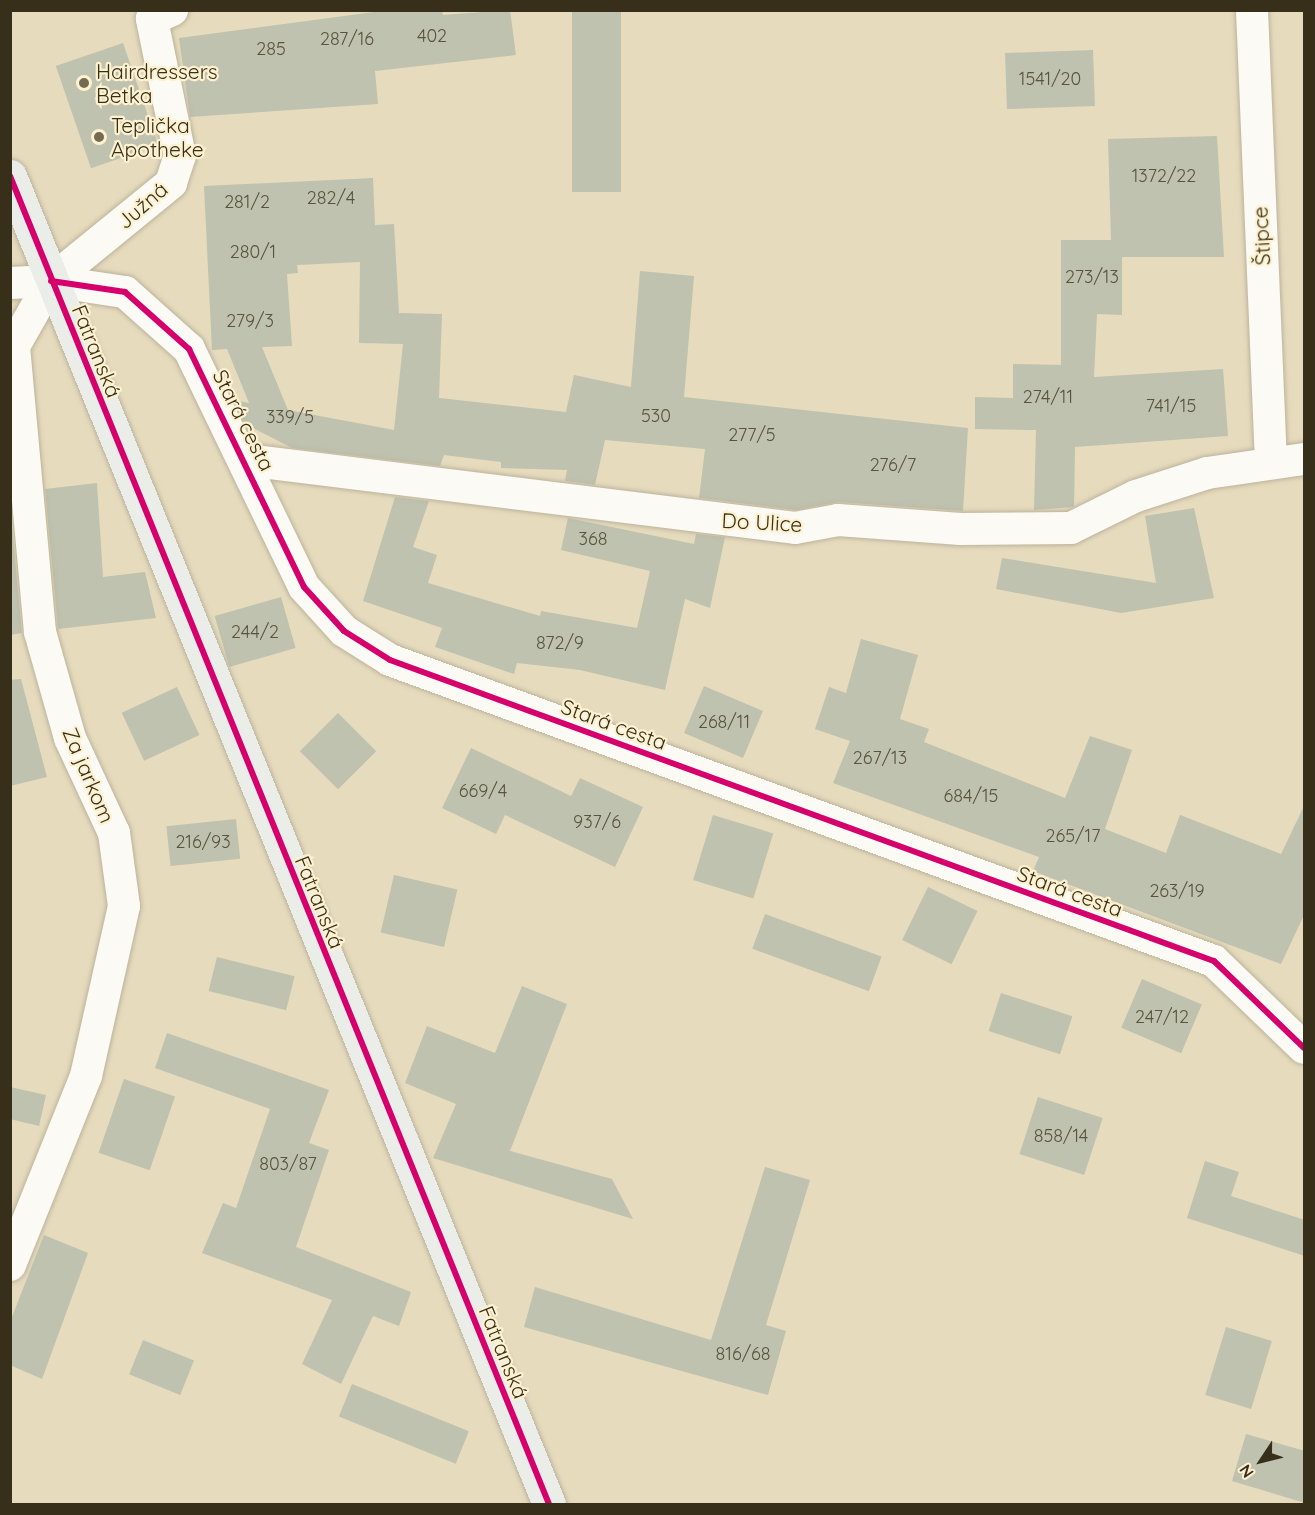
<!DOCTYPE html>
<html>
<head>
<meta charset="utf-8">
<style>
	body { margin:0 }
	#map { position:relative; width:1315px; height:1515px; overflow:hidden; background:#e6dbbd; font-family:Quicksand,sans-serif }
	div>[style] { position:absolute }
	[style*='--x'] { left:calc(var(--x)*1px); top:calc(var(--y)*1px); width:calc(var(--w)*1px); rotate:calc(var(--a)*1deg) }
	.building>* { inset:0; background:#bec2ae; transform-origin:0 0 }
	.roads { filter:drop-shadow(0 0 2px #bcb39c) drop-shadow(0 0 2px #bcb39c) }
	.minor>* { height:32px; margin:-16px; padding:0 16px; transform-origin:16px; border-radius:16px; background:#fbfaf5 }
	.secondary>* { height:33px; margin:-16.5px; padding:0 16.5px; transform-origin:16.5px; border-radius:16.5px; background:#ebede8 }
	.cycleway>* { height:6px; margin:-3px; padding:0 3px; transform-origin:3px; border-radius:3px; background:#d6006c }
	.dots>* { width:16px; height:16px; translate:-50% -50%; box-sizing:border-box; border:3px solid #fdf1d0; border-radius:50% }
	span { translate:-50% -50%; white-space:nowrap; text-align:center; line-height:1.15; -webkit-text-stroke:4.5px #fdf1d0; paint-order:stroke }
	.number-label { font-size:18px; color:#59543e }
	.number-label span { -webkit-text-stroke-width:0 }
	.poi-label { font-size:21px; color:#372f19 }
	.left { translate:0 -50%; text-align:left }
	.street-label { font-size:21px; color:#372f19 }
	.frame { position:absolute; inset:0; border:12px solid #372f19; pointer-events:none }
	.north { position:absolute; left:1231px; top:1431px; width:60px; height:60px; -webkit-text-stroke:4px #fdf1d0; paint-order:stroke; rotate:235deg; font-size:16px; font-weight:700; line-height:24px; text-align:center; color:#372f19 }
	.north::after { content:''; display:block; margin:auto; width:21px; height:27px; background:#372f19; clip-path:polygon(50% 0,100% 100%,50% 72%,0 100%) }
</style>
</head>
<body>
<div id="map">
	<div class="building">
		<i style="clip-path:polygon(389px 10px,442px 10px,443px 15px,510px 10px,516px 55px,375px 71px,378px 104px,190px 117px,179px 38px)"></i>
		<i style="left:572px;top:10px;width:49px;height:182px"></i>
		<i style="left:123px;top:43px;width:108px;height:71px;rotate:71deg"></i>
		<i style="left:1093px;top:50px;width:56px;height:88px;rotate:88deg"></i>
		<i style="clip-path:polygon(1217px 136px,1224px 257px,1122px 257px,1122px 315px,1097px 314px,1094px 377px,1223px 369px,1228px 436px,1075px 447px,1074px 507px,1034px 510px,1036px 430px,975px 429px,975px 397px,1013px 398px,1013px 364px,1061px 365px,1061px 240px,1111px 240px,1108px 139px)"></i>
		<i style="clip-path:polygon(evenodd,373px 178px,375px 225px,394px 224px,399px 313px,442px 314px,439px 398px,566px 412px,574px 375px,631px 387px,640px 271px,694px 276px,684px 397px,968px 428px,963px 511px,839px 502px,796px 510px,699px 498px,705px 449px,605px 440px,595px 485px,565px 481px,567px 470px,501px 468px,501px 462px,444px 455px,440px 466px,292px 448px,245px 424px,234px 400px,249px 403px,227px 349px,212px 350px,204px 186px,373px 178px,360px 262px,359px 343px,403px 344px,394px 430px,288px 410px,262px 347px,292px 346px,287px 274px,298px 273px,297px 265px,360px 262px)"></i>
		<i style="clip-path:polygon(97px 483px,103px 577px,145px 572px,156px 618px,58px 629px,45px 489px)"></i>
		<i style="clip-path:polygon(395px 497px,429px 501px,413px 547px,437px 555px,428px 583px,540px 616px,541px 611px,637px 628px,650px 571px,561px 550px,568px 518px,694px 544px,696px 534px,725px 537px,710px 608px,685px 599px,665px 690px,580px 670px,517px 663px,514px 674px,435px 647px,442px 628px,363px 601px)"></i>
		<i style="clip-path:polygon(10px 506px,22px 633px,10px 635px)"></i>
		<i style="clip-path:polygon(1194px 508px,1214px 598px,1121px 613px,996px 589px,1002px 558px,1156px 583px,1145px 516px)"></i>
		<i style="left:281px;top:597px;width:53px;height:69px;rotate:74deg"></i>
		<i style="clip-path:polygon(861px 639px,918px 655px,900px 719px,929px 729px,924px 742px,1065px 798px,1090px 736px,1132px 750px,1105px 829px,1166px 853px,1180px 815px,1281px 854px,1305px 804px,1305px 913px,1281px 964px,1033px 871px,1039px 857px,833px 783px,850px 741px,815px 729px,829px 687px,846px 693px)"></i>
		<i style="clip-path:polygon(21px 679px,47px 777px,10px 786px,10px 680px)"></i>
		<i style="left:704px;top:686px;width:64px;height:51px;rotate:23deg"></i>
		<i style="left:177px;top:687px;width:53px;height:61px;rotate:65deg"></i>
		<i style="left:338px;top:713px;width:54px;height:54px;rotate:45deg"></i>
		<i style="clip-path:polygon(471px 748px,571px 796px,580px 778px,643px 807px,615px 867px,505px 815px,496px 834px,442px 808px)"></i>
		<i style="left:713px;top:815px;width:63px;height:68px;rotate:17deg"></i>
		<i style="left:236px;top:819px;width:40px;height:70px;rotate:84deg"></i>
		<i style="left:394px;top:875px;width:65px;height:59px;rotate:13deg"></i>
		<i style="left:928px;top:887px;width:55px;height:59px;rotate:26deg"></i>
		<i style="left:765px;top:914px;width:124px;height:37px;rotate:20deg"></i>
		<i style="left:217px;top:957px;width:80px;height:35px;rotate:14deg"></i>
		<i style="left:1142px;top:979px;width:65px;height:53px;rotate:23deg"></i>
		<i style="clip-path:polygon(522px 986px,567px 1004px,510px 1151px,612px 1179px,633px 1219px,433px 1158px,456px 1104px,405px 1083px,427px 1026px,495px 1053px)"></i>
		<i style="left:1001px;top:993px;width:75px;height:40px;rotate:18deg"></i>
		<i style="clip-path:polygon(167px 1033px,329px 1090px,309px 1143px,329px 1150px,296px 1247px,411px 1292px,399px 1326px,373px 1316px,341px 1384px,302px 1364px,332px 1300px,202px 1253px,223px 1203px,236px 1208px,270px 1109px,155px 1068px)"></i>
		<i style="left:124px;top:1079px;width:54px;height:78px;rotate:19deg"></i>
		<i style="clip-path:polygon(10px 1087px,46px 1095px,39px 1126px,10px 1119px)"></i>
		<i style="left:1038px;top:1097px;width:68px;height:60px;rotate:18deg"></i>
		<i style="clip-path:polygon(1205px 1161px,1239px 1172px,1231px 1196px,1305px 1220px,1305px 1256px,1187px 1218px)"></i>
		<i style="clip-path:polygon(765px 1167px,810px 1180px,766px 1325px,786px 1331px,768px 1395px,524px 1327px,535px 1287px,711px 1340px)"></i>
		<i style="clip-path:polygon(44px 1235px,88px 1253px,42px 1379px,10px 1365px,10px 1322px)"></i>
		<i style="left:1226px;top:1327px;width:48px;height:71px;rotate:17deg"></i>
		<i style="left:143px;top:1340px;width:55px;height:37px;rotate:22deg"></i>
		<i style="left:352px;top:1384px;width:126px;height:35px;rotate:22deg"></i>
		<i style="clip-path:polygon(1246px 1434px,1305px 1451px,1305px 1503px,1232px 1481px)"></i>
	</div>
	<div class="roads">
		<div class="minor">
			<i style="--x:1252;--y:10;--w:451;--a:87.6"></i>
			<i style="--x:10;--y:283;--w:41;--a:-2.8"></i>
			<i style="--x:51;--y:281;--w:75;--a:8.5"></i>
			<i style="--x:125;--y:292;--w:86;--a:41.7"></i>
			<i style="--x:189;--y:349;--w:264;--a:64.2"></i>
			<i style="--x:304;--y:587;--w:59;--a:47.7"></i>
			<i style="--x:344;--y:631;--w:54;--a:32.2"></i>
			<i style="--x:390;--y:660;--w:877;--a:20.07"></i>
			<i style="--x:1214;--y:961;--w:125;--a:44"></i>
			<i style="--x:246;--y:460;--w:553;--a:7.06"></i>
			<i style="--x:795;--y:528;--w:44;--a:-10.5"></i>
			<i style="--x:838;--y:520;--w:123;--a:4.2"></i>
			<i style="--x:961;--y:529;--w:110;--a:-0.5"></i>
			<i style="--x:1071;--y:528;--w:72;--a:-26.2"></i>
			<i style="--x:1136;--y:496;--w:75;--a:-17.9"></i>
			<i style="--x:1207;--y:473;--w:98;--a:-8.2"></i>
			<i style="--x:10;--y:1265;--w:204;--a:-68.1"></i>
			<i style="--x:86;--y:1076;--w:174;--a:-77.4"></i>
			<i style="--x:124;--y:906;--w:74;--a:-97.8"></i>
			<i style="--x:114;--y:833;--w:105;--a:-114.9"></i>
			<i style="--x:70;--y:738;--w:110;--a:-105.8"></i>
			<i style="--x:40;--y:632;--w:287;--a:-95.2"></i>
			<i style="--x:14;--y:346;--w:75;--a:-60.4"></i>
			<i style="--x:51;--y:281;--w:155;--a:-39.2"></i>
			<i style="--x:171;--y:183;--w:28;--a:-72"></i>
			<i style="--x:180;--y:156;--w:140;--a:-101.6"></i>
			<i style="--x:152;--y:19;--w:22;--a:-24"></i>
		</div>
		<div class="secondary">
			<i style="--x:10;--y:176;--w:1433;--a:67.91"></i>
		</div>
	</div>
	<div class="cycleway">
		<i style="--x:10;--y:176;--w:1433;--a:67.91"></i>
		<i style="--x:51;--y:281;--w:75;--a:8.5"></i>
		<i style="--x:125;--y:292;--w:86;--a:41.7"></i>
		<i style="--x:189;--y:349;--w:264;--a:64.2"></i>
		<i style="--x:304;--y:587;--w:59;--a:47.7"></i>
		<i style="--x:344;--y:631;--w:54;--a:32.2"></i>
		<i style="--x:390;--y:660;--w:877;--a:20.07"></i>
		<i style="--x:1214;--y:961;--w:125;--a:44"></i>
	</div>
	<div class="dots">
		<i style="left:84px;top:83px;background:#746b52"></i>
		<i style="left:99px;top:137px;background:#746b52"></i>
	</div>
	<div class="number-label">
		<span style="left:432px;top:36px">402</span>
		<span style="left:347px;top:39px">287/16</span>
		<span style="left:271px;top:49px">285</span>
		<span style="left:1050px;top:79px">1541/20</span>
		<span style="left:1164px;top:176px">1372/22</span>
		<span style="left:331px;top:198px">282/4</span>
		<span style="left:247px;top:202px">281/2</span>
		<span style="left:253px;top:252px">280/1</span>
		<span style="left:1092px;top:277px">273/13</span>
		<span style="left:250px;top:321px">279/3</span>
		<span style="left:1048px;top:397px">274/11</span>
		<span style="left:1171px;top:406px">741/15</span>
		<span style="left:656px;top:416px">530</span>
		<span style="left:290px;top:417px">339/5</span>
		<span style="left:752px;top:435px">277/5</span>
		<span style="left:893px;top:465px">276/7</span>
		<span style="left:593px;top:539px">368</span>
		<span style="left:255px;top:632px">244/2</span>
		<span style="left:560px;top:643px">872/9</span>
		<span style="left:724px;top:722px">268/11</span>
		<span style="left:880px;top:758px">267/13</span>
		<span style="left:483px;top:791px">669/4</span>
		<span style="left:971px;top:796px">684/15</span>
		<span style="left:597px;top:822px">937/6</span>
		<span style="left:1073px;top:836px">265/17</span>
		<span style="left:203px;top:842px">216/93</span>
		<span style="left:1177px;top:891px">263/19</span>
		<span style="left:1162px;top:1017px">247/12</span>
		<span style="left:1061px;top:1136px">858/14</span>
		<span style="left:288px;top:1164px">803/87</span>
		<span style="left:743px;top:1354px">816/68</span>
	</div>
	<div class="poi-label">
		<span class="left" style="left:96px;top:83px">Hairdressers<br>Betka</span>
		<span class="left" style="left:111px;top:137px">Teplička<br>Apotheke</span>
	</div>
	<div class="street-label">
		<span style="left:142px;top:205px;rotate:-41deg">Južná</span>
		<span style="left:1261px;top:236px;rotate:-93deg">Štipce</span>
		<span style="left:97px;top:351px;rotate:68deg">Fatranská</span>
		<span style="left:244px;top:420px;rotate:63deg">Stará cesta</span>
		<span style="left:762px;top:522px;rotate:3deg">Do Ulice</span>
		<span style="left:614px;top:724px;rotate:20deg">Stará cesta</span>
		<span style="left:89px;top:775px;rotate:67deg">Za jarkom</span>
		<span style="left:1070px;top:891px;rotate:20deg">Stará cesta</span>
		<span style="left:320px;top:902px;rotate:68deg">Fatranská</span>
		<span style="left:504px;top:1352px;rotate:68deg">Fatranská</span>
	</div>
	<div class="frame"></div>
	<div class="north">N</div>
</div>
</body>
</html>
